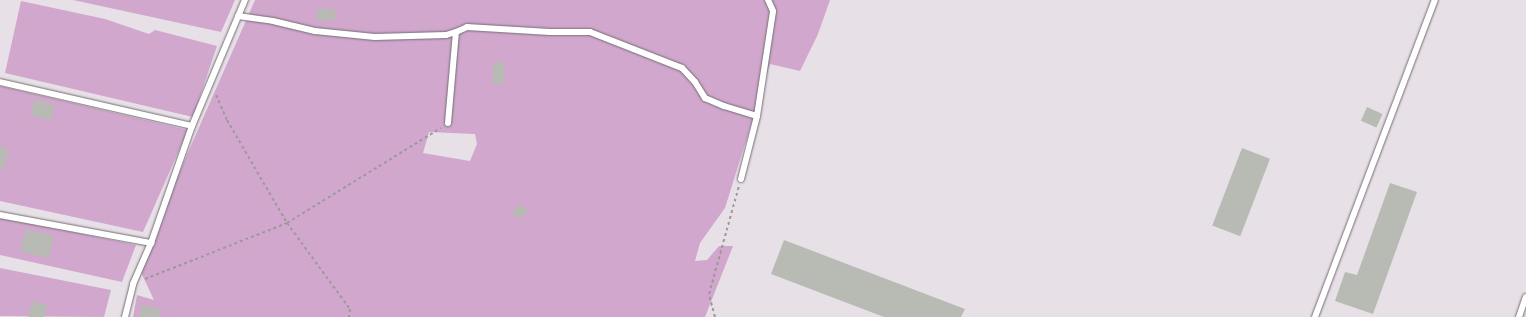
<!DOCTYPE html>
<html>
<head>
<meta charset="utf-8">
<style>
	body { margin:0 }
	#map { position:relative; width:1526px; height:317px; overflow:hidden; background:#e7e0e7; font-family:"Roboto Condensed",sans-serif }
	div>[style] { position:absolute }
	[style*='--x'] { left:calc(var(--x)*1px); top:calc(var(--y)*1px); width:calc(var(--w)*1px); rotate:calc(var(--a)*1deg) }
	.green>* { inset:0; background:#d1a7ce }
	.building>* { inset:0; background:#b8bbb4; transform-origin:0 0 }
	.path>* { height:2px; margin-top:-1px; transform-origin:0; background:repeating-linear-gradient(90deg,#9e989e 0 3px,transparent 0 6px) }
	.roads { filter:drop-shadow(0 0 1px #746e73) drop-shadow(0 0 1px #746e73) }
	.lane>* { height:6px; margin:-3px; padding:0 3px; transform-origin:3px; border-radius:3px; background:#fff }
	span { translate:-50% -50%; white-space:nowrap; text-align:center; line-height:1.15; -webkit-text-stroke:3px #f5eef4; paint-order:stroke }
</style>
</head>
<body>
<div id="map">
	<div class="green">
		<i style="clip-path:polygon(73px 0,235px 0,221px 32px)"></i>
		<i style="clip-path:polygon(evenodd,255px 0,830px 0,818px 34px,800px 71px,770px 64px,725px 208px,700px 243px,695px 261px,707px 260px,719px 246px,733px 246px,705px 317px,133px 317px,137px 295px,154px 300px,138px 266px,255px 0,429px 132px,475px 134px,477px 144px,470px 161px,423px 153px,429px 132px)"></i>
		<i style="clip-path:polygon(21px 1px,105px 19px,149px 34px,155px 30px,217px 46px,193px 117px,5px 73px)"></i>
		<i style="clip-path:polygon(0 86px,188px 130px,143px 232px,0 201px)"></i>
		<i style="clip-path:polygon(0 217px,136px 245px,122px 282px,0 255px)"></i>
		<i style="clip-path:polygon(0 268px,111px 290px,104px 317px,0 316px)"></i>
	</div>
	<div class="building">
		<i style="left:317px;top:9px;width:18px;height:11px"></i>
		<i style="left:494px;top:62px;width:11px;height:21px;rotate:5deg"></i>
		<i style="left:35px;top:99px;width:21px;height:16px;rotate:17deg"></i>
		<i style="left:1367px;top:107px;width:17px;height:15px;rotate:24deg"></i>
		<i style="clip-path:polygon(0 146px,9px 149px,4px 169px,0 168px)"></i>
		<i style="left:1242px;top:148px;width:30px;height:83px;rotate:21deg"></i>
		<i style="clip-path:polygon(1390px 183px,1417px 192px,1373px 314px,1335px 301px,1345px 272px,1357px 275px)"></i>
		<i style="clip-path:polygon(519px 204px,528px 210px,520px 219px,512px 213px)"></i>
		<i style="left:26px;top:229px;width:29px;height:23px;rotate:14deg"></i>
		<i style="clip-path:polygon(784px 240px,965px 309px,961px 317px,884px 317px,771px 274px)"></i>
		<i style="clip-path:polygon(32px 301px,47px 305px,44px 317px,28px 317px)"></i>
		<i style="clip-path:polygon(142px 305px,161px 309px,159px 317px,139px 317px)"></i>
	</div>
	<div class="path">
		<i style="--x:216;--y:95;--w:27;--a:66"></i>
		<i style="--x:227;--y:120;--w:119;--a:59.8"></i>
		<i style="--x:287;--y:223;--w:107;--a:53.8"></i>
		<i style="--x:350;--y:309;--w:8;--a:97"></i>
		<i style="--x:145;--y:279;--w:153;--a:-21.5"></i>
		<i style="--x:287;--y:223;--w:181;--a:-31.7"></i>
		<i style="--x:715;--y:317;--w:24;--a:-105"></i>
		<i style="--x:709;--y:294;--w:112;--a:-74.5"></i>
	</div>
	<div class="roads">
		<div class="lane">
			<i style="--x:238;--y:16;--w:35;--a:8"></i>
			<i style="--x:273;--y:21;--w:43;--a:13.4"></i>
			<i style="--x:315;--y:31;--w:60;--a:5.7"></i>
			<i style="--x:375;--y:37;--w:71;--a:-1.6"></i>
			<i style="--x:446;--y:35;--w:10;--a:-17"></i>
			<i style="--x:0;--y:82;--w:197;--a:12.9"></i>
			<i style="--x:448;--y:123;--w:91;--a:-85"></i>
			<i style="--x:456;--y:32;--w:12;--a:-24"></i>
			<i style="--x:467;--y:27;--w:83;--a:3.4"></i>
			<i style="--x:550;--y:32;--w:40;--a:0"></i>
			<i style="--x:590;--y:32;--w:99;--a:21.4"></i>
			<i style="--x:682;--y:68;--w:19;--a:47"></i>
			<i style="--x:695;--y:82;--w:19;--a:58"></i>
			<i style="--x:705;--y:98;--w:21;--a:23"></i>
			<i style="--x:724;--y:106;--w:34;--a:17"></i>
			<i style="--x:741;--y:179;--w:65;--a:-75.7"></i>
			<i style="--x:757;--y:116;--w:106;--a:-81.3"></i>
			<i style="--x:773;--y:11;--w:12;--a:-114"></i>
			<i style="--x:0;--y:215;--w:154;--a:10.5"></i>
			<i style="--x:125;--y:317;--w:34;--a:-76"></i>
			<i style="--x:133;--y:284;--w:45;--a:-66.3"></i>
			<i style="--x:151;--y:243;--w:124;--a:-70.7"></i>
			<i style="--x:192;--y:126;--w:137;--a:-67.2"></i>
			<i style="--x:1315;--y:317;--w:339;--a:-69.3"></i>
			<i style="--x:1519;--y:317;--w:21;--a:-71"></i>
		</div>
	</div>
</div>
</body>
</html>
